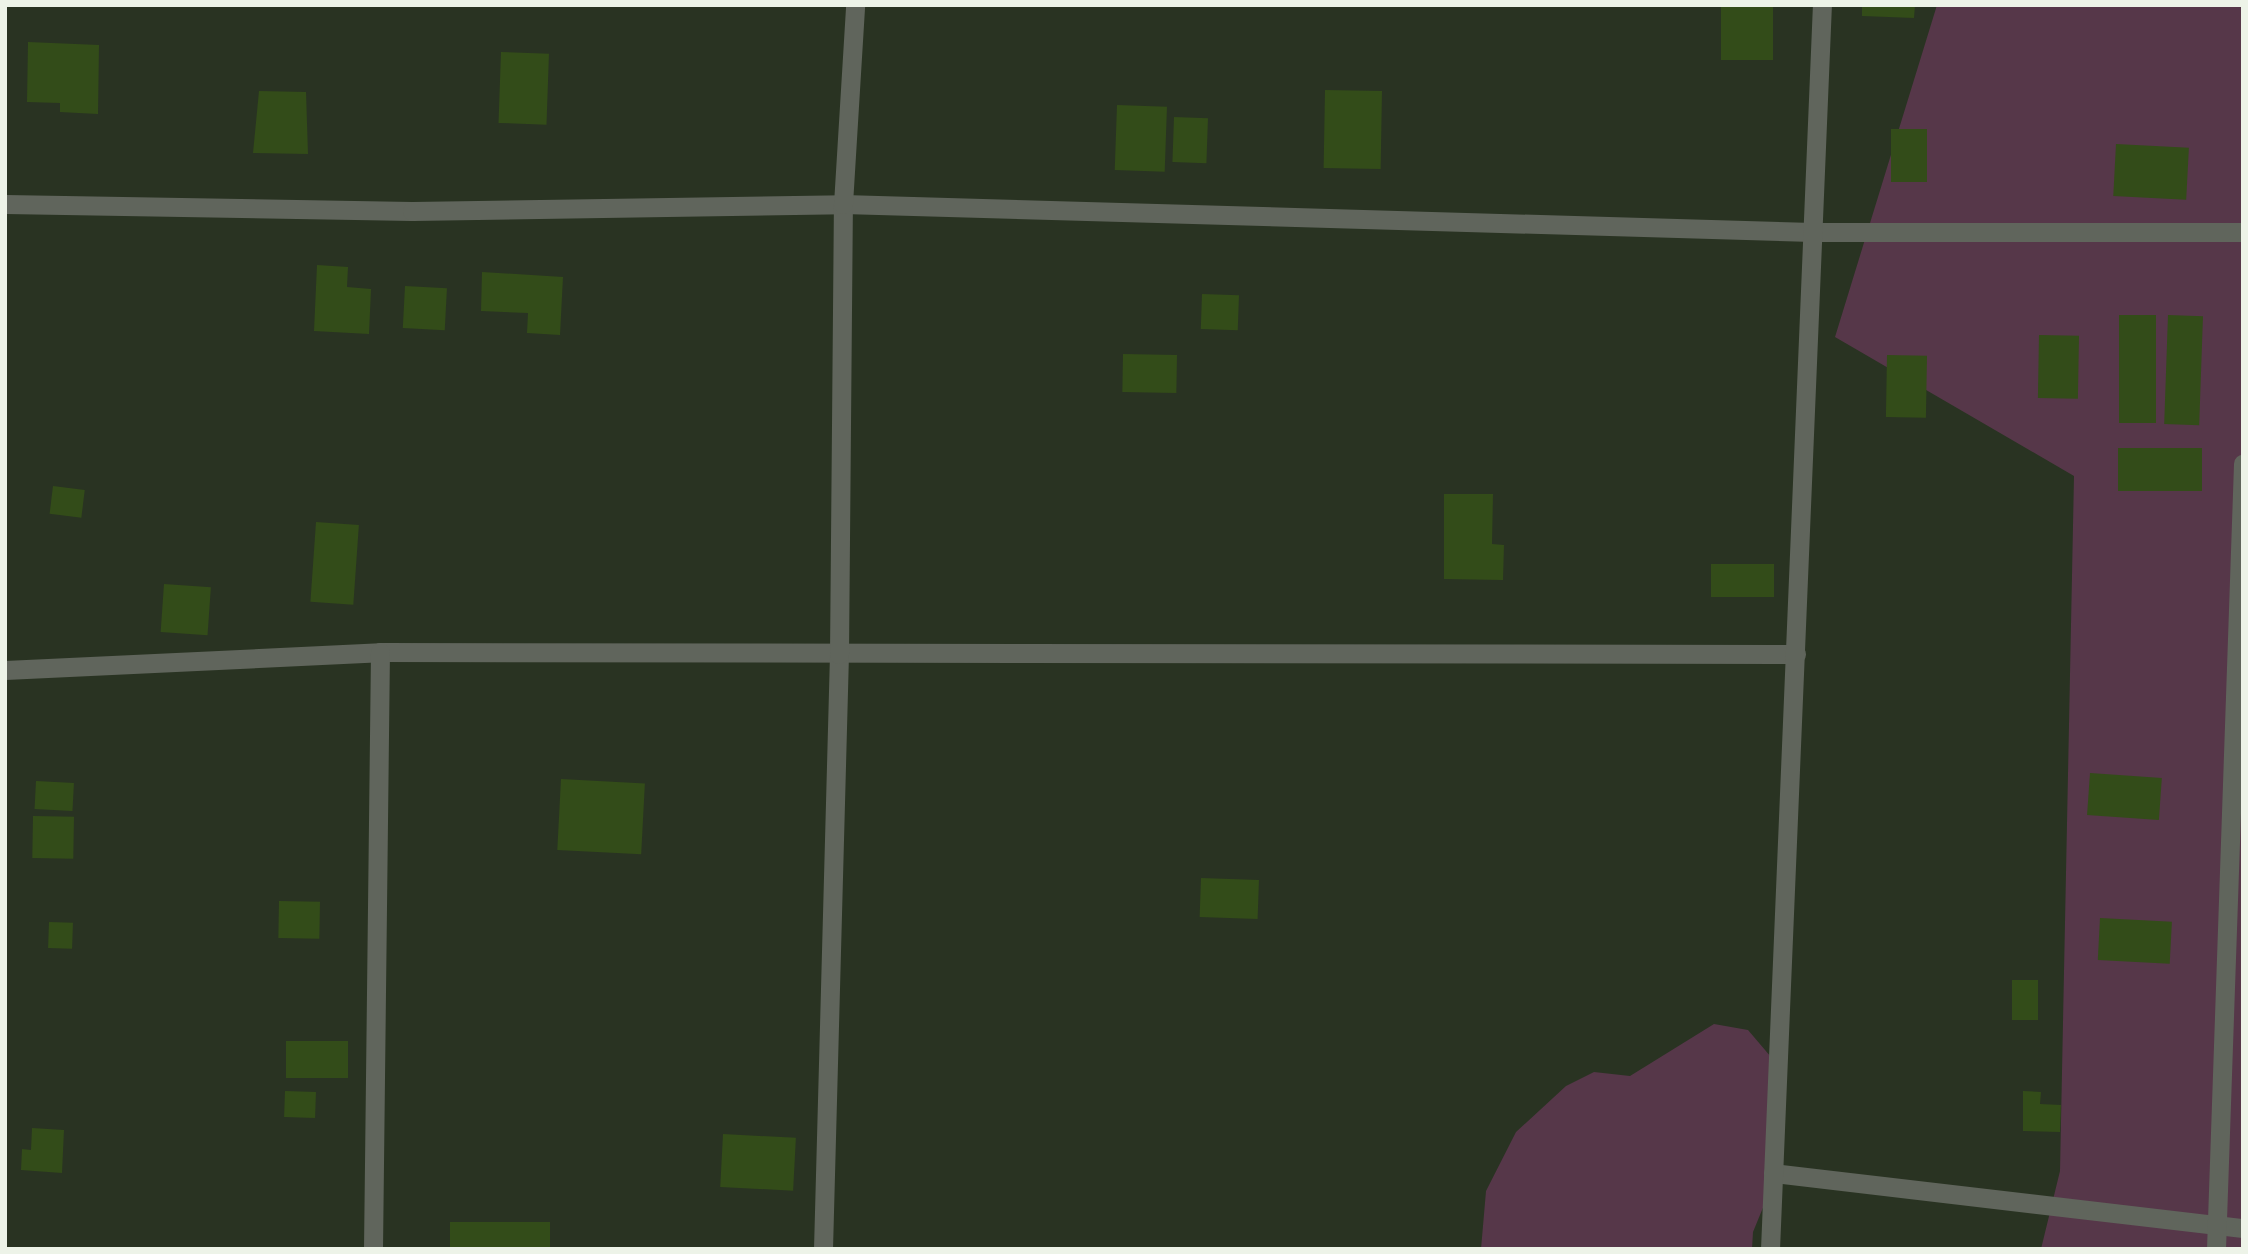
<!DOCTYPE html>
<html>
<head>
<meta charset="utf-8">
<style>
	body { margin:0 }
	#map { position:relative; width:2248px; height:1254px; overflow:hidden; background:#293322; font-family:"Fira Sans",sans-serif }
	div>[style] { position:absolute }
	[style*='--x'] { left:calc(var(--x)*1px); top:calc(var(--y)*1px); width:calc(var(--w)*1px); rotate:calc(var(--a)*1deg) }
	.green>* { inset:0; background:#563749 }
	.building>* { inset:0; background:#334c19; transform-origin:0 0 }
	.minor>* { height:19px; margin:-9.5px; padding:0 9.5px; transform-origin:9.5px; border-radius:9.5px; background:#60655c }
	span { translate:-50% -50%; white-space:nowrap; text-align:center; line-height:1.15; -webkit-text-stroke:7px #293322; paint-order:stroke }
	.frame { position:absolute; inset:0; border:7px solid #edf3e8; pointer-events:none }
</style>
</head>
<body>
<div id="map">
	<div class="green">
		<i style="clip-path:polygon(1937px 5px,2243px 5px,2243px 1249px,2041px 1249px,2060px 1171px,2074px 476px,1835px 337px)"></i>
		<i style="clip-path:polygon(1714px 1024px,1748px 1030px,1771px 1057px,1783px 1159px,1753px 1232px,1752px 1249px,1481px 1249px,1486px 1191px,1516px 1132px,1566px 1086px,1594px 1072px,1630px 1076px)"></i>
	</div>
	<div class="building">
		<i style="left:1721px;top:5px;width:52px;height:55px"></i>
		<i style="clip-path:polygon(1862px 5px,1915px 5px,1914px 18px,1862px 16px)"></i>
		<i style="clip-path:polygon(28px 42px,99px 45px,98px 114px,60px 112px,60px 103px,27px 102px)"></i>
		<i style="left:501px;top:52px;width:48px;height:71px;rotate:2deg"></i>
		<i style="left:1325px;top:90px;width:57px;height:78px;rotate:1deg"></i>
		<i style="clip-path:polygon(259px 91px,306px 92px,308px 154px,253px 153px)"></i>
		<i style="left:1117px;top:105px;width:50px;height:65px;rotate:2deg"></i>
		<i style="left:1174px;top:117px;width:34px;height:45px;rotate:2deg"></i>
		<i style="left:1891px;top:129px;width:36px;height:53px"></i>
		<i style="left:2116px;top:144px;width:73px;height:52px;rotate:3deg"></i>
		<i style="clip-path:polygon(317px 265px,348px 267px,347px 287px,371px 289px,369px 334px,314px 331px)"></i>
		<i style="clip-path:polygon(482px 272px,563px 277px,560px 335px,527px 333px,528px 313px,481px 311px)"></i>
		<i style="left:405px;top:286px;width:42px;height:42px;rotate:3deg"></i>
		<i style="left:1202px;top:294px;width:37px;height:35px;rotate:2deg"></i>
		<i style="left:2119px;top:315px;width:37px;height:108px"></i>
		<i style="left:2168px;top:315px;width:35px;height:109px;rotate:2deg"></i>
		<i style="left:2039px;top:335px;width:40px;height:63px;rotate:1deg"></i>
		<i style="left:1123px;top:354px;width:54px;height:38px;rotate:1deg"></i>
		<i style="left:1887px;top:355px;width:40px;height:62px;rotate:1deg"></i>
		<i style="left:2118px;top:448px;width:84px;height:43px"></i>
		<i style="left:53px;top:486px;width:32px;height:28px;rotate:7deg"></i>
		<i style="clip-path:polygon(1444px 494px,1493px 494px,1492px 544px,1504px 545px,1503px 580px,1444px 579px)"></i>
		<i style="left:316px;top:522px;width:43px;height:80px;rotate:4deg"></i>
		<i style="left:1774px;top:564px;width:33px;height:63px;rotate:90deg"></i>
		<i style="left:164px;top:584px;width:47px;height:48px;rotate:4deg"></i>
		<i style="left:2090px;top:773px;width:72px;height:42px;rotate:4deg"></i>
		<i style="left:561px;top:779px;width:84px;height:71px;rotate:3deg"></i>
		<i style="left:36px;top:781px;width:38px;height:28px;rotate:3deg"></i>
		<i style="left:33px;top:816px;width:41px;height:42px;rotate:1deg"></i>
		<i style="left:1201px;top:878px;width:58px;height:39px;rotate:2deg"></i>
		<i style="left:279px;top:901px;width:41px;height:37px;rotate:1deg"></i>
		<i style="left:2100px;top:918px;width:72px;height:42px;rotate:3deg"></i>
		<i style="left:49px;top:922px;width:24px;height:26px;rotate:2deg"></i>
		<i style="left:2012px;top:980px;width:26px;height:40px"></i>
		<i style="left:286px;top:1041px;width:62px;height:37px"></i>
		<i style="left:285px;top:1091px;width:31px;height:26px;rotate:2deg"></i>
		<i style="clip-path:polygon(2023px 1091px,2041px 1092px,2040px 1104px,2061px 1105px,2060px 1132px,2023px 1131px)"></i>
		<i style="clip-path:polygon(32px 1128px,64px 1130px,62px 1173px,21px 1170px,22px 1149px,31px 1150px)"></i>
		<i style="left:723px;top:1134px;width:73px;height:53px;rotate:3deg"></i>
		<i style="left:450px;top:1222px;width:100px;height:27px"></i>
	</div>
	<div class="minor">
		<i style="--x:5;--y:204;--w:407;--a:1"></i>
		<i style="--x:412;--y:211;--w:431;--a:-0.9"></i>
		<i style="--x:843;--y:204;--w:970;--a:1.65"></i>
		<i style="--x:1813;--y:232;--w:430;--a:0"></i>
		<i style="--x:5;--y:670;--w:375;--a:-2.7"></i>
		<i style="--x:380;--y:652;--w:1416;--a:0.08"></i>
		<i style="--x:1773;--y:1173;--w:473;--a:6.7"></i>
		<i style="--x:373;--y:1249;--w:597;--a:-89.33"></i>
		<i style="--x:823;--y:1249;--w:595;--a:-88.46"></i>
		<i style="--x:839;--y:654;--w:450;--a:-89.5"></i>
		<i style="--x:843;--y:204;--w:199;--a:-86.5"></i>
		<i style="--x:1770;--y:1249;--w:1245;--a:-87.61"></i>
		<i style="--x:2216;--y:1249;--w:786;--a:-88.03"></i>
	</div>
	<div class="frame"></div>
</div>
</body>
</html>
